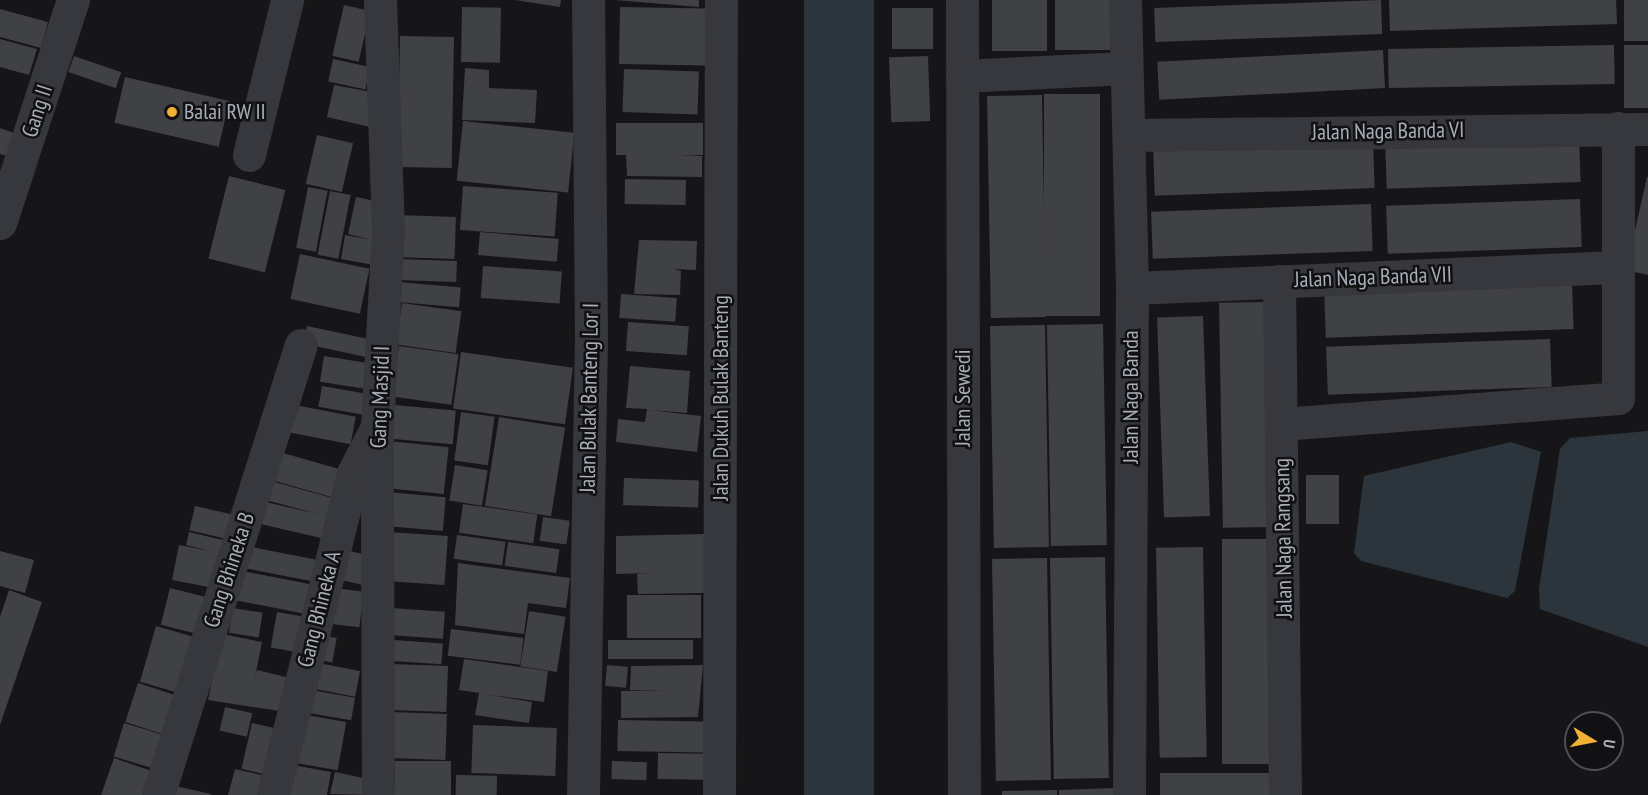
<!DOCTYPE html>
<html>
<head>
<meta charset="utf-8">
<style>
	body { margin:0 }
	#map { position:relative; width:1648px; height:795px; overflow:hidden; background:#161618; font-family:"PT Sans Narrow",sans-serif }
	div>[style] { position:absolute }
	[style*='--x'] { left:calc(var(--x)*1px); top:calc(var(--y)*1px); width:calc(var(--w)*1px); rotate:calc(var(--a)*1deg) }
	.water>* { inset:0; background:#2c353c }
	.river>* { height:70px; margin:-35px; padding:0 35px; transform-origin:35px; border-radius:35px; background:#2c353c }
	.building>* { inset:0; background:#404145; transform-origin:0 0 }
	.minor>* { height:33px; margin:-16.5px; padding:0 16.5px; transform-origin:16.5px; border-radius:16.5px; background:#37383d }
	.dots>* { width:16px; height:16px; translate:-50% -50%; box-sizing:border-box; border:3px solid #111113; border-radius:50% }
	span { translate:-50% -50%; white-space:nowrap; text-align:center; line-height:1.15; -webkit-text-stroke:5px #111113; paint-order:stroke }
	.street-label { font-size:22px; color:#a8adb8 }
	.poi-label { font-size:22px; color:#a8adb8 }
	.left { translate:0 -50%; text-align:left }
	.north { position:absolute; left:1564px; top:711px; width:60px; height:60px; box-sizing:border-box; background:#111113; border:2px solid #4d4f55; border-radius:50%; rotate:100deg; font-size:16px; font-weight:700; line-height:24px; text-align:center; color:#a8adb8 }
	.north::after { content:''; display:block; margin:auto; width:21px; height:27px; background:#f2b134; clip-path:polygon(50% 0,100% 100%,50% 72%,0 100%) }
</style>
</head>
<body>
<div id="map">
	<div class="water">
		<i style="clip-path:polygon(1648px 431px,1648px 647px,1540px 609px,1539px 589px,1560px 449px,1570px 438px)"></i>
		<i style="clip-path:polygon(1511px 442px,1541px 452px,1515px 591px,1507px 598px,1361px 561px,1354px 553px,1364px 476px)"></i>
	</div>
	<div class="river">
		<i style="--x:839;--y:0;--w:795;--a:90"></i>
	</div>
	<div class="building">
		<i style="clip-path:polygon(515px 0,561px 0,560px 7px)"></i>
		<i style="clip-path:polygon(615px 0,699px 0,699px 7px)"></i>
		<i style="left:992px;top:0;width:55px;height:51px"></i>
		<i style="left:1055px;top:0;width:55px;height:50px"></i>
		<i style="left:1381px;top:0;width:34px;height:227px;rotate:88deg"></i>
		<i style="clip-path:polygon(1389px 0,1616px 0,1617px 24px,1390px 31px)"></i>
		<i style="left:1624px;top:0;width:24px;height:41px"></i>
		<i style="left:344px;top:5px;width:27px;height:52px;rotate:13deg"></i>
		<i style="left:462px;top:7px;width:39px;height:55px;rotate:1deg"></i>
		<i style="left:620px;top:7px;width:86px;height:57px;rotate:1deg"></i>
		<i style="left:933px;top:8px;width:41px;height:41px;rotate:90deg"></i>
		<i style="clip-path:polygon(0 9px,48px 22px,41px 48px,0 37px)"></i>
		<i style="left:400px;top:36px;width:54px;height:131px;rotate:1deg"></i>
		<i style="clip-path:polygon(0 39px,37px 49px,29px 75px,0 67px)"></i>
		<i style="left:1614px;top:45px;width:39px;height:226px;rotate:89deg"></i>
		<i style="left:1624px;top:45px;width:24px;height:63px"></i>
		<i style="left:1383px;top:50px;width:38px;height:226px;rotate:87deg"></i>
		<i style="left:74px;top:56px;width:50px;height:17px;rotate:19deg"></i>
		<i style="left:928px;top:56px;width:65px;height:39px;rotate:88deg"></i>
		<i style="left:333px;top:59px;width:38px;height:23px;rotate:12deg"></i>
		<i style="clip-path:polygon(465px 68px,489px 70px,489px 88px,537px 90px,535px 123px,462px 120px)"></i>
		<i style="left:624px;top:69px;width:75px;height:43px;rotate:2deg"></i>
		<i style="left:125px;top:77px;width:107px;height:47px;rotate:13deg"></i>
		<i style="clip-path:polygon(334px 85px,377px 93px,379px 129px,327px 117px)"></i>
		<i style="left:1044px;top:94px;width:56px;height:222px"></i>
		<i style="left:1042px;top:95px;width:222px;height:55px;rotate:89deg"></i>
		<i style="left:463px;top:121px;width:112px;height:60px;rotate:6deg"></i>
		<i style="clip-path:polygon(616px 123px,703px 123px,703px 155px,680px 155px,702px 156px,702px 177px,627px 176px,626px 155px,616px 155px)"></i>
		<i style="clip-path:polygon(0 128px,14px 133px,7px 156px,0 154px)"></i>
		<i style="left:317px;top:135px;width:37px;height:50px;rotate:13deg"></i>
		<i style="left:1579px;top:135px;width:47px;height:194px;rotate:88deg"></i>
		<i style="left:1373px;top:141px;width:47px;height:220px;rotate:88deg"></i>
		<i style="left:229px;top:176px;width:58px;height:85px;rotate:14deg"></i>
		<i style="clip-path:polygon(1647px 177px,1648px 177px,1648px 275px,1626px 270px)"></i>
		<i style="left:625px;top:179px;width:61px;height:25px;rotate:1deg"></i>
		<i style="left:463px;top:186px;width:95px;height:44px;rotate:4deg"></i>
		<i style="left:308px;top:187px;width:20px;height:62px;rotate:11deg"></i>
		<i style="left:330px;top:191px;width:21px;height:65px;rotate:11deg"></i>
		<i style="clip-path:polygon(356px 197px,385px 203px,379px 266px,341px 259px,345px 235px,372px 240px,348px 234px)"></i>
		<i style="left:1580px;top:199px;width:48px;height:194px;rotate:88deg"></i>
		<i style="left:1371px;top:204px;width:47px;height:220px;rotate:88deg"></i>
		<i style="left:397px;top:215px;width:59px;height:42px;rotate:2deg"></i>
		<i style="left:480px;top:232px;width:79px;height:23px;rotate:5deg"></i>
		<i style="clip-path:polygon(639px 240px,697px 241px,696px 270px,674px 269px,681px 271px,680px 295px,634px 294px)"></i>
		<i style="left:300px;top:254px;width:71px;height:46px;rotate:12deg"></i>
		<i style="left:398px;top:259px;width:59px;height:21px;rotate:2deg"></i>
		<i style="left:483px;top:266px;width:79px;height:32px;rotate:4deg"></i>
		<i style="left:399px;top:282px;width:62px;height:20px;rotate:5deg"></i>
		<i style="left:1572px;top:282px;width:47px;height:248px;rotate:88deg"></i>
		<i style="left:621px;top:294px;width:56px;height:24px;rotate:4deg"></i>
		<i style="left:1266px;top:302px;width:225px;height:47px;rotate:89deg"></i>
		<i style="left:402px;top:303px;width:60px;height:42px;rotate:8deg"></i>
		<i style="left:1203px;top:316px;width:200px;height:46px;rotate:88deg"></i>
		<i style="left:628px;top:322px;width:61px;height:29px;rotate:4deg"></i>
		<i style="left:1103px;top:324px;width:221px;height:56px;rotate:89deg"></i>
		<i style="left:1045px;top:325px;width:222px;height:55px;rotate:89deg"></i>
		<i style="left:307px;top:326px;width:64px;height:18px;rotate:12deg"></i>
		<i style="left:1550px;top:339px;width:48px;height:224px;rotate:88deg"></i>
		<i style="left:399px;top:346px;width:60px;height:51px;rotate:8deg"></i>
		<i style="left:461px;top:352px;width:113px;height:57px;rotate:8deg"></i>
		<i style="left:324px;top:356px;width:52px;height:26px;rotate:9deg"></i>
		<i style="clip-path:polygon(630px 366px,690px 371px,687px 413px,649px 410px,701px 416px,697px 452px,616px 442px,618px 419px,645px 422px,647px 409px,626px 408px)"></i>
		<i style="left:322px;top:386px;width:48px;height:21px;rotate:10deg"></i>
		<i style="left:295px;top:405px;width:62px;height:28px;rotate:11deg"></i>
		<i style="left:394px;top:405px;width:62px;height:34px;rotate:5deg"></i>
		<i style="left:461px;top:412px;width:34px;height:49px;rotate:8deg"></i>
		<i style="left:499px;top:417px;width:67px;height:90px;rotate:9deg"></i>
		<i style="left:389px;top:441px;width:60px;height:47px;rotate:6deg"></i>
		<i style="left:269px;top:449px;width:82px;height:29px;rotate:16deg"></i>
		<i style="left:455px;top:465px;width:33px;height:36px;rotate:9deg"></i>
		<i style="left:1306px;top:475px;width:33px;height:49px"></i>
		<i style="clip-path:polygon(260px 478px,336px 499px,334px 541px,256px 523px,261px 501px,318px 514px,255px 497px)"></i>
		<i style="left:624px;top:478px;width:75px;height:27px;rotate:2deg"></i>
		<i style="left:387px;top:492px;width:59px;height:34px;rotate:5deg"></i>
		<i style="left:463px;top:504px;width:75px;height:29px;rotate:8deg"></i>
		<i style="left:195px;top:506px;width:45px;height:25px;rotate:13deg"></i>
		<i style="left:543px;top:517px;width:27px;height:24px;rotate:8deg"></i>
		<i style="clip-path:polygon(189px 532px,231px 542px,219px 589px,172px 580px,179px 545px,210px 551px,186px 545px)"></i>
		<i style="left:389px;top:532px;width:59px;height:49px;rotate:4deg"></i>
		<i style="clip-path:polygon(704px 534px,705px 593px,638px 594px,637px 574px,649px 573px,616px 574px,616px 536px)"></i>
		<i style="left:457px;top:535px;width:49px;height:24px;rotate:8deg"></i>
		<i style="left:1222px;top:539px;width:47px;height:225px"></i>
		<i style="left:508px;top:542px;width:52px;height:24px;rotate:8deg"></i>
		<i style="left:241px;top:545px;width:86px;height:22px;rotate:11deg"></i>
		<i style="left:1203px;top:547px;width:210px;height:47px;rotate:89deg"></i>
		<i style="left:336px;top:548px;width:37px;height:30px;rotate:13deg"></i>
		<i style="clip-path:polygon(0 551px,34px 560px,25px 593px,0 586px)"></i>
		<i style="left:1105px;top:557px;width:221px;height:55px;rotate:89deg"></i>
		<i style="left:1047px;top:558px;width:222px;height:55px;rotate:89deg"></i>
		<i style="clip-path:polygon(458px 563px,570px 578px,566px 608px,528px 603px,524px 634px,455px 625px)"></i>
		<i style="left:232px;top:569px;width:85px;height:30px;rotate:11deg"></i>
		<i style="left:326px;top:587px;width:38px;height:36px;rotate:7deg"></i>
		<i style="left:170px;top:588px;width:45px;height:38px;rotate:14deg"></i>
		<i style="clip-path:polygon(9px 590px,42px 602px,0 725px,0 617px)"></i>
		<i style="left:701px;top:595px;width:43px;height:74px;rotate:90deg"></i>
		<i style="left:233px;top:608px;width:30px;height:25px;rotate:9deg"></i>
		<i style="left:391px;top:608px;width:54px;height:27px;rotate:4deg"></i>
		<i style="left:529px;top:611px;width:37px;height:56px;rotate:9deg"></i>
		<i style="left:277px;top:612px;width:29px;height:36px;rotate:10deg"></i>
		<i style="left:156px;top:626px;width:46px;height:58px;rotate:16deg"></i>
		<i style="left:451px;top:629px;width:73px;height:27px;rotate:7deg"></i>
		<i style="clip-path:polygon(222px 634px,262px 642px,255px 677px,257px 670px,294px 679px,286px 712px,208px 700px)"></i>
		<i style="left:314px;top:634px;width:23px;height:25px;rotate:10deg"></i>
		<i style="left:394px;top:640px;width:49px;height:21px;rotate:4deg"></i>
		<i style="left:608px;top:640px;width:85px;height:19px"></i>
		<i style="clip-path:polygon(464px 659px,548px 671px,544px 702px,484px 694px,532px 702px,529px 723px,475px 715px,479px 693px,459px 690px)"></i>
		<i style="left:308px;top:661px;width:53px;height:26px;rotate:11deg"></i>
		<i style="left:392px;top:664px;width:56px;height:46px;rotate:2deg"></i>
		<i style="left:607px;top:665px;width:21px;height:21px;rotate:5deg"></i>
		<i style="clip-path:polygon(703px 665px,698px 717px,621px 718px,621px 691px,666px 690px,630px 690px,631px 666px)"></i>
		<i style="left:138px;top:683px;width:46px;height:41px;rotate:18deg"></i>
		<i style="left:300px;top:688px;width:56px;height:23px;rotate:10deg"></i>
		<i style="left:225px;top:707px;width:28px;height:24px;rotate:13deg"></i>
		<i style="left:391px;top:712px;width:56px;height:46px;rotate:2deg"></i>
		<i style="left:295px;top:713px;width:52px;height:49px;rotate:10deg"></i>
		<i style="left:618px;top:720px;width:88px;height:31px;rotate:1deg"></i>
		<i style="left:124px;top:723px;width:49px;height:35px;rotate:17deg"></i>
		<i style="left:252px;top:723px;width:36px;height:47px;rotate:13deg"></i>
		<i style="left:473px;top:725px;width:84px;height:48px;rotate:2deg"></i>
		<i style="left:658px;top:753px;width:48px;height:26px;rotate:1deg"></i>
		<i style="clip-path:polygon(114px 758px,160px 774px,153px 795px,101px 795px)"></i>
		<i style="left:395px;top:761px;width:56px;height:34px"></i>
		<i style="left:612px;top:761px;width:35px;height:18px;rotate:2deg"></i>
		<i style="clip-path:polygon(293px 765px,331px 772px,327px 795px,288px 795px)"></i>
		<i style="clip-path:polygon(235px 769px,270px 777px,266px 795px,228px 795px)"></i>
		<i style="clip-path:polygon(335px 772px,377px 781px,375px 795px,330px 794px)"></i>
		<i style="left:1270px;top:773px;width:22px;height:110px;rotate:90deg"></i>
		<i style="left:456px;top:775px;width:41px;height:20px;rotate:1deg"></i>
		<i style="clip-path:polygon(175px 786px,211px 794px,211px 795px,173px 795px)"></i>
		<i style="clip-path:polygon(1115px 788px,1115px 795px,1059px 795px,1059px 790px)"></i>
		<i style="clip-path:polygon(1057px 790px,1057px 795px,1002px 795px,1002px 791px)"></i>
	</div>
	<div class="minor">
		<i style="--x:962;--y:0;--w:795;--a:89.86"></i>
		<i style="--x:1125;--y:0;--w:288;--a:88.6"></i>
		<i style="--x:1132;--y:288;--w:507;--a:90.34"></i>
		<i style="--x:962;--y:76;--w:163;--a:-2.8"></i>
		<i style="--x:1129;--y:135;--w:519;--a:-0.66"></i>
		<i style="--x:249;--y:155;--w:160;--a:-76.2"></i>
		<i style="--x:0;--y:223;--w:235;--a:-71.9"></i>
		<i style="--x:1279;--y:281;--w:514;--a:89.33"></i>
		<i style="--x:1132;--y:288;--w:483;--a:-2.5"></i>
		<i style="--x:1282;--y:424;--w:337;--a:-4.4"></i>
		<i style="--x:1618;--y:398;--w:270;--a:-90"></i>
		<i style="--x:158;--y:795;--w:472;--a:-72.4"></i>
		<i style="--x:273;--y:795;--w:332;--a:-76"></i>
		<i style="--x:353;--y:473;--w:50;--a:-62.4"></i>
		<i style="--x:378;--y:795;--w:368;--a:-90.2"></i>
		<i style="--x:377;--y:427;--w:197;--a:-86.8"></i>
		<i style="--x:388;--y:230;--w:230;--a:-92"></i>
		<i style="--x:583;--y:795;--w:458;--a:-89"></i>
		<i style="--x:591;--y:337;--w:337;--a:-90.5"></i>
		<i style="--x:719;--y:795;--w:795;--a:-89.86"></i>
	</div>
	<div class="dots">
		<i style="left:172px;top:112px;background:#f2b134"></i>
	</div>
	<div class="street-label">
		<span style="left:37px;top:111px;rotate:-72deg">Gang II</span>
		<span style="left:1388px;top:131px;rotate:-1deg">Jalan Naga Banda VI</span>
		<span style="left:1373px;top:277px;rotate:-2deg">Jalan Naga Banda VII</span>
		<span style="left:380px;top:397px;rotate:-88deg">Gang Masjid I</span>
		<span style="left:1131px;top:397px;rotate:-90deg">Jalan Naga Banda</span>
		<span style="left:589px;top:398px;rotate:-89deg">Jalan Bulak Banteng Lor I</span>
		<span style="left:721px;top:398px;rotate:-90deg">Jalan Dukuh Bulak Banteng</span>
		<span style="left:963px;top:398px;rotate:-90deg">Jalan Sewedi</span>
		<span style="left:1283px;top:538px;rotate:-91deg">Jalan Naga Rangsang</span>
		<span style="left:229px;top:570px;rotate:-72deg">Gang Bhineka B</span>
		<span style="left:319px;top:609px;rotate:-76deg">Gang Bhineka A</span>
	</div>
	<div class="poi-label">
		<span class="left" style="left:184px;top:112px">Balai RW II</span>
	</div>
	<div class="north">U</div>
</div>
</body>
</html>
